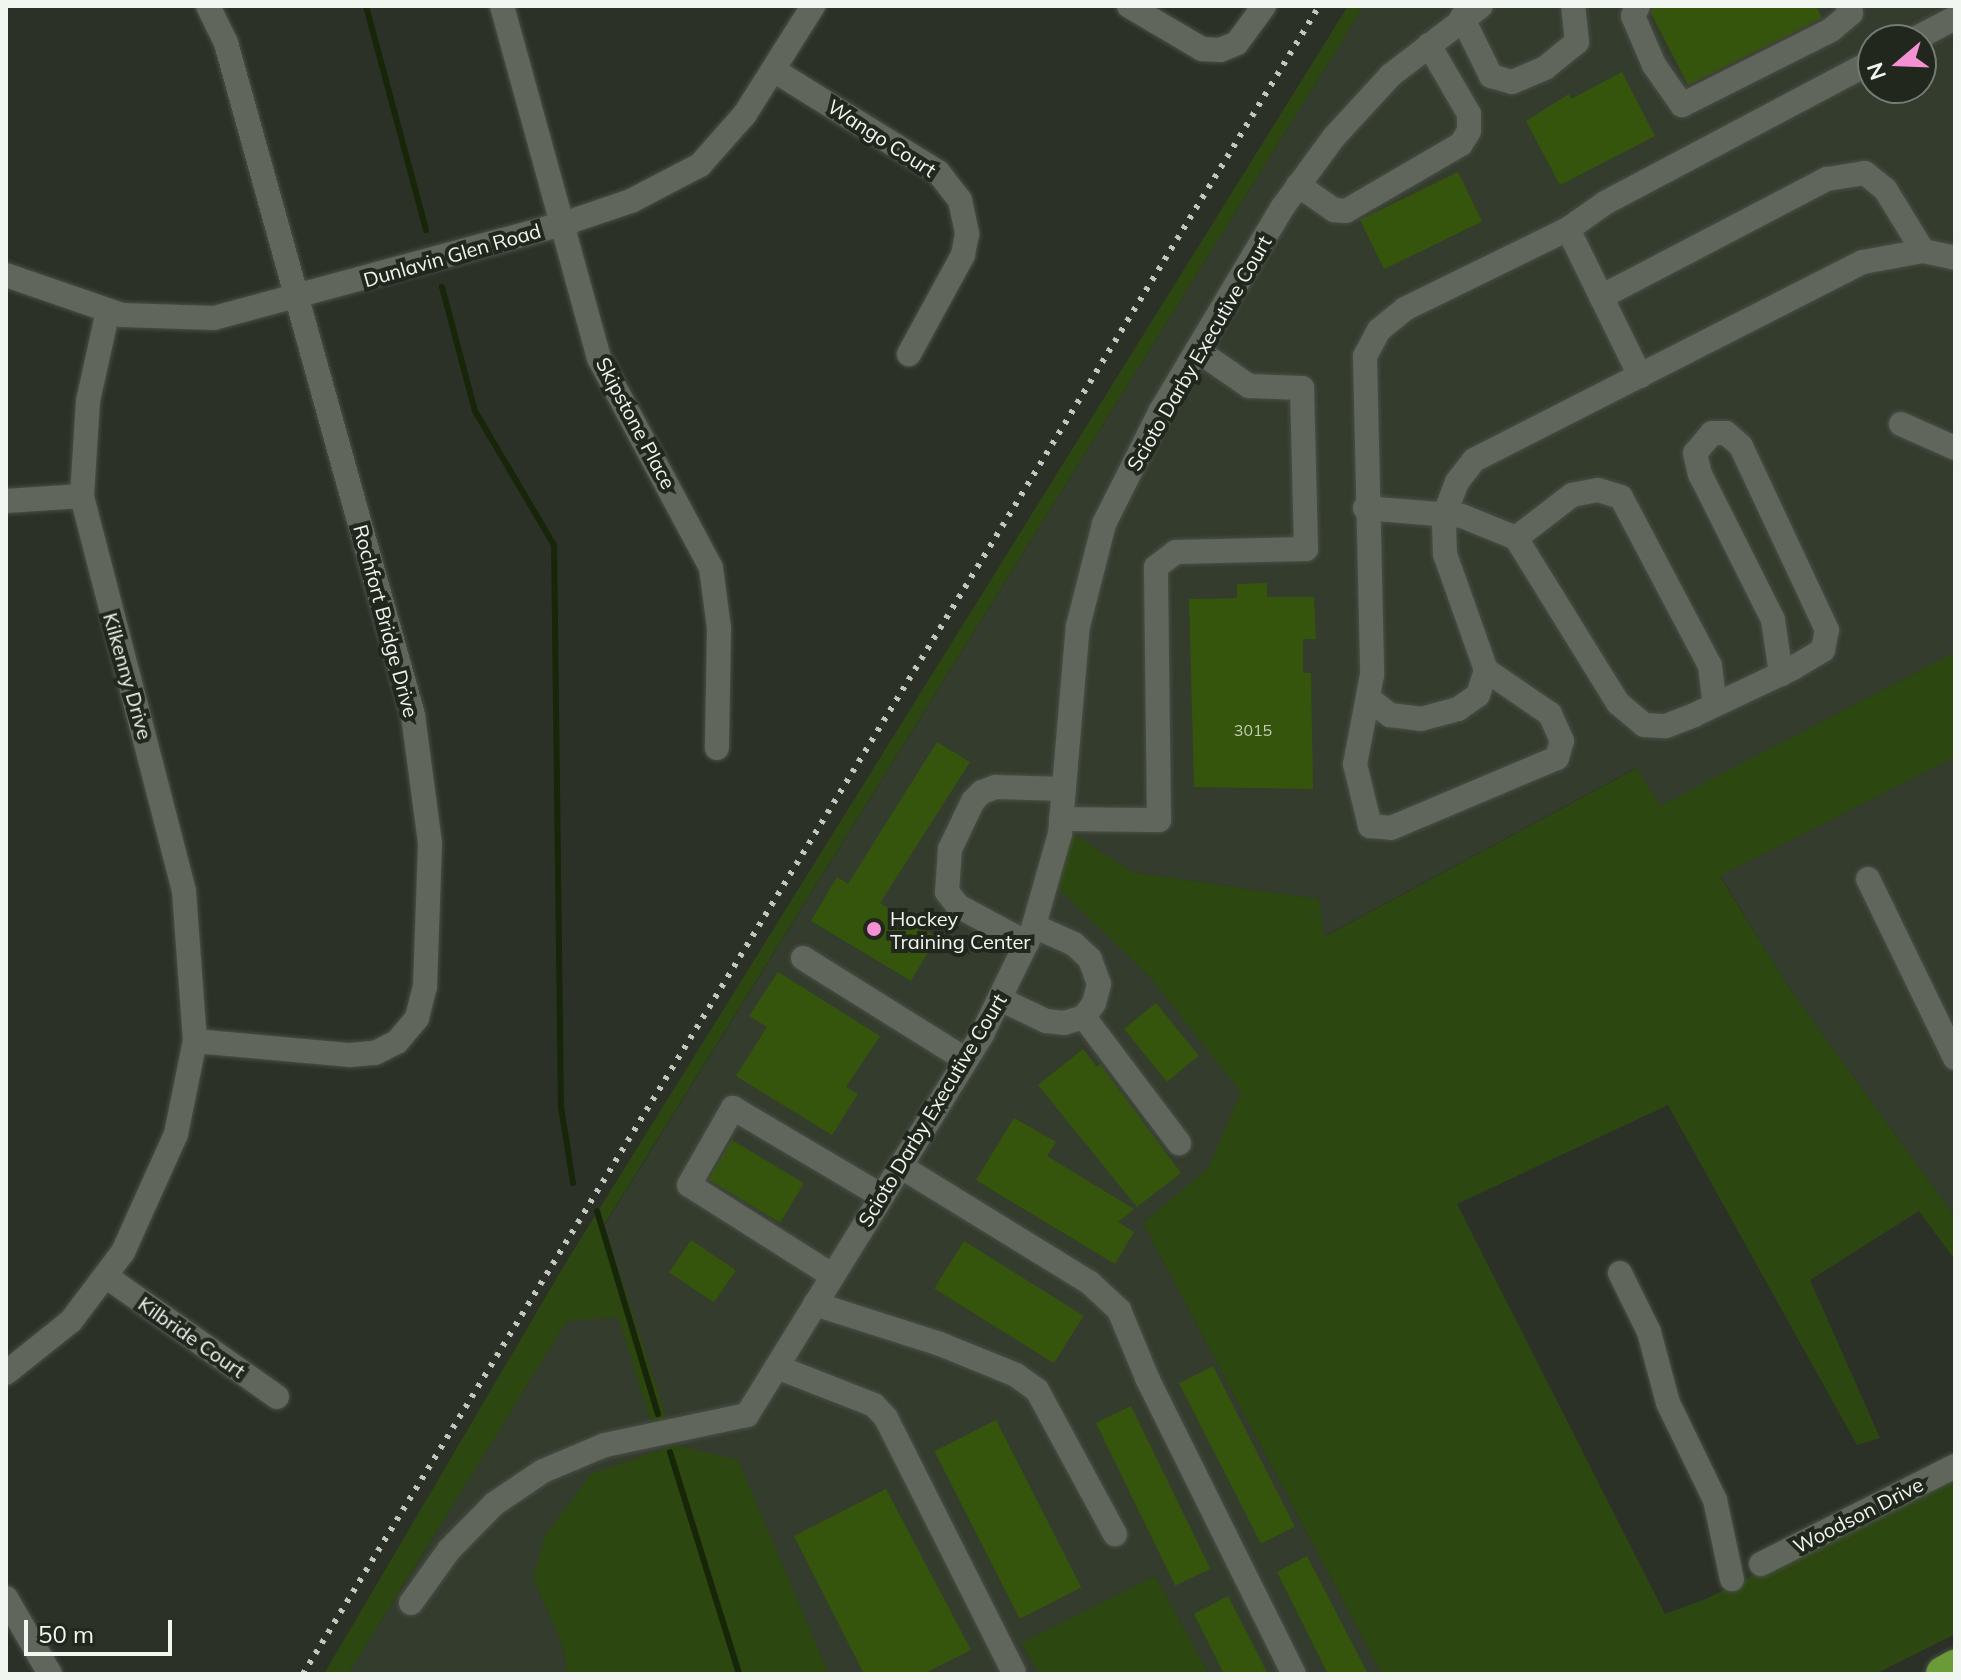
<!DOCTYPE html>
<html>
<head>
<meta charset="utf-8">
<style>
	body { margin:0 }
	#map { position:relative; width:1961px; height:1680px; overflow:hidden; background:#2c3128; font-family:Mulish,sans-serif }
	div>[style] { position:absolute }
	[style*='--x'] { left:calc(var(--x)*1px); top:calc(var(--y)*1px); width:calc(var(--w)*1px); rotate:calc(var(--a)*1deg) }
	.built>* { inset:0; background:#343c2d }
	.green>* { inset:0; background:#2d4710 }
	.stream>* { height:6px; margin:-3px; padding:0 3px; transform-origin:3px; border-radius:3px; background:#172508 }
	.building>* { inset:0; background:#35550c; transform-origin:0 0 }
	.roads { filter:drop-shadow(0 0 2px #494e47) drop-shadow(0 0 2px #494e47) }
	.minor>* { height:24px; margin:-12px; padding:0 12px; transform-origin:12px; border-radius:12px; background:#60665b }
	.highway>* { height:36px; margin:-18px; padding:0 18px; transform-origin:18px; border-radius:18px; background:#6b9b39 }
	.rail>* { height:6px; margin-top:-3px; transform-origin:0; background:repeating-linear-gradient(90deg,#c2c7c0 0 4px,transparent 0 12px) }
	.dots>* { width:22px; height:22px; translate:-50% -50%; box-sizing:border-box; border:4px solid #22271e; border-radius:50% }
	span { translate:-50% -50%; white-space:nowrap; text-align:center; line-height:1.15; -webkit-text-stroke:8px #22271e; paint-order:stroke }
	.number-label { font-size:16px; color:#c3ceb7 }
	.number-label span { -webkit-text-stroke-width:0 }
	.street-label { font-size:20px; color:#f2f6f0 }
	.poi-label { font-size:20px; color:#f2f6f0 }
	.left { translate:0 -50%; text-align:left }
	.frame { position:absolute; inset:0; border:8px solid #f2f6f0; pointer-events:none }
	.north { position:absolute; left:1857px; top:24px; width:80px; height:80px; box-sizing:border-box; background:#22271e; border:2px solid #757a72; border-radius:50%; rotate:251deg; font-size:22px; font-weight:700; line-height:32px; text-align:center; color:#f2f6f0 }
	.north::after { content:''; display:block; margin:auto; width:28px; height:36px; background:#f591d2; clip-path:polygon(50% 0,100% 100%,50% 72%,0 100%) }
	.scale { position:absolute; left:24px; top:1620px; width:148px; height:36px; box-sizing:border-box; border:4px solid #f2f6f0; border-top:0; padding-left:10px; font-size:24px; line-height:28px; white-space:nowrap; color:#f2f6f0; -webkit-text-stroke:6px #22271e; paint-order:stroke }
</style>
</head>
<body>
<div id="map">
	<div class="built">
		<i style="clip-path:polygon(evenodd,1364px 6px,1955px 6px,1955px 652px,1659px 807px,1636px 768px,1323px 937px,1319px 899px,1132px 872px,1072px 833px,1059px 888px,1149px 976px,1242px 1092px,1209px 1169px,1143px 1223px,1382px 1674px,1209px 1674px,1155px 1576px,1022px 1644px,1040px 1674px,829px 1674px,738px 1461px,711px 1455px,533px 1578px,562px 1644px,568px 1674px,348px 1674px,567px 1321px,618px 1316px,651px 1421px,666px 1419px,604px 1226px,1364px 6px,1873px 40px,1921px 40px,1921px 88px,1873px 88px,1873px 40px)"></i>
		<i style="clip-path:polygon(1955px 757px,1955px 1217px,1787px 985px,1720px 875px)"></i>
	</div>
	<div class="green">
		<i style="clip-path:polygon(1348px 6px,1364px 6px,604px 1225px,667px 1419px,651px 1422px,618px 1317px,567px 1321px,348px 1674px,324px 1674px,565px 1264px)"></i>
		<i style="clip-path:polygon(1955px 652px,1955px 757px,1720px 876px,1787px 985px,1955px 1217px,1955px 1260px,1919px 1211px,1810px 1280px,1880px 1438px,1857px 1445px,1668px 1105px,1457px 1204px,1665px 1614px,1706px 1599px,1955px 1472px,1955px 1634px,1875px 1674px,1382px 1674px,1143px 1223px,1208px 1169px,1241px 1092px,1149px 976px,1058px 888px,1071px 832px,1132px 872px,1319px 899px,1324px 937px,1637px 768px,1660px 806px)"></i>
		<i style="clip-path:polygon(675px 1445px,738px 1460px,829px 1674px,568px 1674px,562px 1644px,533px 1578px,545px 1536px,591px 1474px)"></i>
		<i style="clip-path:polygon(1155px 1576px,1209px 1674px,1040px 1674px,1021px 1643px)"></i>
	</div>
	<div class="stream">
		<i style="--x:366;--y:6;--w:232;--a:75"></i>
		<i style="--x:442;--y:287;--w:128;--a:75.1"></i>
		<i style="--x:475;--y:411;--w:156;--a:59.5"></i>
		<i style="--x:554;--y:545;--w:562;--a:89.29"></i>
		<i style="--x:561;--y:1107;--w:77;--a:81"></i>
		<i style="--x:597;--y:1211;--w:212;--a:73.3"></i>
		<i style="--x:670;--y:1452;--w:232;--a:72.7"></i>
	</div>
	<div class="building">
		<i style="clip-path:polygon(1653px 6px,1816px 6px,1822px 18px,1688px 85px,1651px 13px)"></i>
		<i style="clip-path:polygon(1622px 72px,1655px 136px,1560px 185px,1526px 121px,1569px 94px,1571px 99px)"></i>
		<i style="left:1458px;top:172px;width:55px;height:109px;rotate:64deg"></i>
		<i style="clip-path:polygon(1267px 583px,1267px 597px,1314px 597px,1316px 639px,1303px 639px,1303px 673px,1311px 673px,1313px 789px,1194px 787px,1189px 599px,1237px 598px,1237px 584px)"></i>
		<i style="clip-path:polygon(937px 742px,970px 762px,880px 903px,937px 937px,911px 981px,811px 921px,837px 877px,848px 884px)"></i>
		<i style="clip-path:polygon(778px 972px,880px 1036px,846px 1087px,858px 1094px,832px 1135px,736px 1076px,767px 1027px,749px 1016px)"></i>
		<i style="left:1156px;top:1003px;width:68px;height:41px;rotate:51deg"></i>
		<i style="clip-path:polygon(1083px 1049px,1097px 1067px,1100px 1064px,1181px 1173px,1137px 1207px,1038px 1085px)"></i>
		<i style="clip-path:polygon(1014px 1118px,1056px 1142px,1047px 1156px,1134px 1209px,1118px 1222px,1134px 1232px,1115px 1264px,976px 1180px)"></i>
		<i style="left:732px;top:1140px;width:84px;height:46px;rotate:31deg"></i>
		<i style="left:691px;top:1240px;width:54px;height:39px;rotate:34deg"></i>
		<i style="left:964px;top:1241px;width:141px;height:56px;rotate:32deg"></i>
		<i style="left:1213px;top:1366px;width:180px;height:38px;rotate:63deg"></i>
		<i style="left:1131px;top:1406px;width:181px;height:39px;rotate:64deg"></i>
		<i style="left:996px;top:1420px;width:188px;height:69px;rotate:63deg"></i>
		<i style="clip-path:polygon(886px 1489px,971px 1650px,923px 1674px,864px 1674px,794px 1536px)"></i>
		<i style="clip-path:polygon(1307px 1556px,1368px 1674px,1328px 1674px,1277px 1572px)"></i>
		<i style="clip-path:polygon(1228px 1596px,1268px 1674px,1224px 1674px,1194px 1614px)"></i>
	</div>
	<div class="roads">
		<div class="minor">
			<i style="--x:502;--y:6;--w:365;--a:74.6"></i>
			<i style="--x:599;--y:358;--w:238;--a:61.9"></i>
			<i style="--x:711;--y:568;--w:61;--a:82.4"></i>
			<i style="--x:719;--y:628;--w:120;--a:91"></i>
			<i style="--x:1129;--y:6;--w:85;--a:30.5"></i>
			<i style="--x:1202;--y:49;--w:18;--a:3"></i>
			<i style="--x:1220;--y:50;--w:18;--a:-22"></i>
			<i style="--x:1237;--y:43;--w:46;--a:-53.9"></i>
			<i style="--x:1638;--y:6;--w:11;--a:117"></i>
			<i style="--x:1633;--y:16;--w:53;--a:66.8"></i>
			<i style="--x:1654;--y:65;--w:49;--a:55"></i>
			<i style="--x:1682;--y:105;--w:167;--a:-26.7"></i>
			<i style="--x:1831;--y:30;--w:26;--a:-40"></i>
			<i style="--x:1851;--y:13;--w:8;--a:-113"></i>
			<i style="--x:1462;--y:17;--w:66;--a:63.8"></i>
			<i style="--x:1491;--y:76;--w:22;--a:16"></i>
			<i style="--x:1512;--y:82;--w:36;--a:-23"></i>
			<i style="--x:1545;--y:68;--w:41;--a:-39.1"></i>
			<i style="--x:1577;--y:42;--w:36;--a:-96"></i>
			<i style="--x:1913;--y:40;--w:47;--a:-27.6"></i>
			<i style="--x:1873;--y:61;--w:303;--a:152.1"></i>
			<i style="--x:1605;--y:203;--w:45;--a:144.9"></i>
			<i style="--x:1568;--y:229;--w:182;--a:153.9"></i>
			<i style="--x:1405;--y:309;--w:33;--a:141"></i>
			<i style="--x:1379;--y:330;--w:30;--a:118"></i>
			<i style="--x:1365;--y:356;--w:319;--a:88.7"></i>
			<i style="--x:1372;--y:675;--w:91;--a:100.8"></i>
			<i style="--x:1355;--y:764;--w:64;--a:76.4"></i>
			<i style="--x:1370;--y:826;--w:21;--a:5"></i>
			<i style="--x:1391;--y:828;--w:180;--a:-22.9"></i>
			<i style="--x:1557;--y:758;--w:18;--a:-74"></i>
			<i style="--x:1562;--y:741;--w:30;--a:-114"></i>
			<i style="--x:1550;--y:714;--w:78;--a:-145.5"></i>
			<i style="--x:1486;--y:670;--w:123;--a:-109.5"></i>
			<i style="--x:1445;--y:554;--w:38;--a:-92"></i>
			<i style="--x:1444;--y:516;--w:36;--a:-69"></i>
			<i style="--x:1457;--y:482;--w:28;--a:-52"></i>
			<i style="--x:1474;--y:460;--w:436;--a:-27"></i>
			<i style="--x:1863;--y:262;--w:61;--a:-10.4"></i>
			<i style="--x:1923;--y:251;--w:33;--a:12"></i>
			<i style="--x:775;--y:71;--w:192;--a:31.8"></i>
			<i style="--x:938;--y:172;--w:36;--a:52"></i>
			<i style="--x:960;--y:200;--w:35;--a:78"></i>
			<i style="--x:967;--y:234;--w:21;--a:101"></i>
			<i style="--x:963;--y:255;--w:113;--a:118.6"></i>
			<i style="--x:1298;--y:185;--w:44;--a:34.8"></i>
			<i style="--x:1334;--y:210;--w:12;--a:5"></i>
			<i style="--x:1346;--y:211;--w:133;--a:-30.2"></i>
			<i style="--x:1461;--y:144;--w:15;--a:-58"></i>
			<i style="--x:1469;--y:131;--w:17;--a:-90"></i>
			<i style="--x:1469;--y:114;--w:80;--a:-120.1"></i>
			<i style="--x:1568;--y:229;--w:164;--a:63.9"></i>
			<i style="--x:6;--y:275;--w:123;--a:19"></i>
			<i style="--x:122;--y:315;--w:92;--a:1.9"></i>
			<i style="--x:214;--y:318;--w:361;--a:-15.1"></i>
			<i style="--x:563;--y:224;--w:72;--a:-18.7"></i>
			<i style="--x:631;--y:201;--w:78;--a:-27.6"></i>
			<i style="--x:700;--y:165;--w:68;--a:-48.6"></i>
			<i style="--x:745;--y:114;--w:128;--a:-57.8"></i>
			<i style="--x:1601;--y:297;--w:255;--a:-27.6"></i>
			<i style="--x:1827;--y:179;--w:38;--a:-9"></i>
			<i style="--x:1865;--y:173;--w:26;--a:39"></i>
			<i style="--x:1885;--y:189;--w:73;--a:58.5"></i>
			<i style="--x:1901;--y:424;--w:59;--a:24"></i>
			<i style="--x:6;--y:501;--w:76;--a:-3.8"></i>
			<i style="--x:1365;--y:508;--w:97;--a:4.7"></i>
			<i style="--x:1462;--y:516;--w:58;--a:22.2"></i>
			<i style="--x:1516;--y:538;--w:194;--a:58.3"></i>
			<i style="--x:1618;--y:703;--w:34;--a:40"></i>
			<i style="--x:1644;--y:725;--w:22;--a:3"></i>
			<i style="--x:1666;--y:726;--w:30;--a:-21"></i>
			<i style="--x:1694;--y:715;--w:110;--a:-25.4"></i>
			<i style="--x:1793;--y:668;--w:35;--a:-31"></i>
			<i style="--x:1823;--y:650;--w:20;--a:-79"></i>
			<i style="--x:1827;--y:630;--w:203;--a:-115.1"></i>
			<i style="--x:1741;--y:446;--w:20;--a:-139"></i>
			<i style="--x:1726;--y:433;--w:14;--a:180"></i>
			<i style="--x:1712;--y:433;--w:26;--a:130"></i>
			<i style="--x:1695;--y:453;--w:22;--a:77"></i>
			<i style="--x:1700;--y:474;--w:163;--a:63.4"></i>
			<i style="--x:1773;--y:620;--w:55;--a:81.6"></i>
			<i style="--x:1516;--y:538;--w:71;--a:-37.5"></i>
			<i style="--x:1572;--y:495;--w:26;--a:-11"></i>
			<i style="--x:1598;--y:490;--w:24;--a:17"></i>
			<i style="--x:1621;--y:497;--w:191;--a:62.2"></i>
			<i style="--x:1710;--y:666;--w:39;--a:83"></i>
			<i style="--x:1368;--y:698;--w:28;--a:38"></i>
			<i style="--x:1390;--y:715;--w:31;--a:7"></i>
			<i style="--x:1421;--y:719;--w:38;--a:-15"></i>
			<i style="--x:1458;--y:709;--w:24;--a:-35"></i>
			<i style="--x:1478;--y:695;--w:26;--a:-72"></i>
			<i style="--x:1061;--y:819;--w:98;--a:0.6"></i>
			<i style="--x:1159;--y:820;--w:253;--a:-90.7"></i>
			<i style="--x:1156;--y:567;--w:25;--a:-37"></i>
			<i style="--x:1176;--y:552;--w:130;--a:-1.3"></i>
			<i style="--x:1306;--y:549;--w:161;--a:-91.4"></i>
			<i style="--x:1302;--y:388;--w:53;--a:-177.8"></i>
			<i style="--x:1249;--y:386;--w:63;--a:-145.3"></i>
			<i style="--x:1868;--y:879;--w:199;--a:64.1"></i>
			<i style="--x:1027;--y:943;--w:78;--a:-151.8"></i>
			<i style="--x:958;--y:906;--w:18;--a:-128"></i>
			<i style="--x:947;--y:892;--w:43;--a:-86"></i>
			<i style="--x:950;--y:849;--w:53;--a:-64.4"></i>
			<i style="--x:973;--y:801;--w:13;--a:-45"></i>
			<i style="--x:982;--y:792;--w:15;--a:-20"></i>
			<i style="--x:996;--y:787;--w:68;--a:1.7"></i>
			<i style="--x:803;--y:958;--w:192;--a:32"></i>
			<i style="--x:1000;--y:999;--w:51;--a:25.6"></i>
			<i style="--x:1046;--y:1021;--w:18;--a:6"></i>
			<i style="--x:1064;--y:1023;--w:21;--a:-17"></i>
			<i style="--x:1084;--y:1017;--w:17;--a:-54"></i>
			<i style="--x:1094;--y:1003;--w:20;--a:-75"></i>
			<i style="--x:1099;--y:984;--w:27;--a:-110"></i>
			<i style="--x:1090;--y:959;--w:22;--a:-137"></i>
			<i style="--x:1074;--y:944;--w:44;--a:-155.8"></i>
			<i style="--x:1084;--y:1017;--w:158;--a:53"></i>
			<i style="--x:195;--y:1041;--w:156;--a:5.2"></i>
			<i style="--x:350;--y:1055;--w:25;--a:-5"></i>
			<i style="--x:375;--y:1053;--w:25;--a:-27"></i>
			<i style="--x:397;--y:1042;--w:31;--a:-50"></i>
			<i style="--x:417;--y:1018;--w:32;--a:-76"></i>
			<i style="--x:425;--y:987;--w:144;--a:-88"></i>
			<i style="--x:430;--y:843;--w:129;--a:-97.6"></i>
			<i style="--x:413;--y:715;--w:698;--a:-105.55"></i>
			<i style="--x:226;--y:43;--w:41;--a:-115.9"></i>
			<i style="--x:900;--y:1166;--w:223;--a:31.6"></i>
			<i style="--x:1090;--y:1283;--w:40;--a:43"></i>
			<i style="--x:1119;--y:1310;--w:76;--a:67.5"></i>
			<i style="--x:1148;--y:1380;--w:328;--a:63.6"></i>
			<i style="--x:1620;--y:1273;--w:66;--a:63.8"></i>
			<i style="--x:1649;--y:1332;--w:73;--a:75"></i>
			<i style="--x:1668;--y:1403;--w:108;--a:64.1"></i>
			<i style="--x:1715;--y:1500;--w:81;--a:77.9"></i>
			<i style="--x:833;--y:1276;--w:170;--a:-147.7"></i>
			<i style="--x:689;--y:1185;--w:89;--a:-60.3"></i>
			<i style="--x:733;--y:1108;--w:173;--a:30.6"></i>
			<i style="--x:107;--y:1277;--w:208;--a:35.2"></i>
			<i style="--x:815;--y:1304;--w:131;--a:17.7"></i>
			<i style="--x:940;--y:1344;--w:82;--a:22.2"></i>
			<i style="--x:1016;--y:1375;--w:26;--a:36"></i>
			<i style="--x:1037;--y:1390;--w:164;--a:61.6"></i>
			<i style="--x:777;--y:1367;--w:104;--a:21.4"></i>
			<i style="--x:874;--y:1405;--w:18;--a:47"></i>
			<i style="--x:886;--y:1418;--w:284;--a:63.3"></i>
			<i style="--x:6;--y:1373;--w:83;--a:-38.7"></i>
			<i style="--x:71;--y:1321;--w:86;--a:-53"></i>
			<i style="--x:123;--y:1252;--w:129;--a:-65.8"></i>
			<i style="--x:176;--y:1134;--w:95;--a:-78.5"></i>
			<i style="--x:195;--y:1041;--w:150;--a:-94.2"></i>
			<i style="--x:184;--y:891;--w:408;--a:-104.5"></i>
			<i style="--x:82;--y:496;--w:95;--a:-86.4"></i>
			<i style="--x:88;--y:401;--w:92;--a:-77.5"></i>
			<i style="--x:1761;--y:1564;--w:217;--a:-26.8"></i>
			<i style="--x:6;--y:1598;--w:88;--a:59.9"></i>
			<i style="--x:411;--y:1603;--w:65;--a:-54.4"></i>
			<i style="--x:449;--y:1550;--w:64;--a:-45.6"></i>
			<i style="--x:494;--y:1504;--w:59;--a:-34"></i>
			<i style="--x:543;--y:1471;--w:67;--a:-22.8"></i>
			<i style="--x:605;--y:1445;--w:145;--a:-11.9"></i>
			<i style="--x:747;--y:1415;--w:448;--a:-58.3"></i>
			<i style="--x:982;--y:1034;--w:114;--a:-63.9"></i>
			<i style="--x:1032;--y:932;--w:102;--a:-74.1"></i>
			<i style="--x:1060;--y:834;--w:209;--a:-85.1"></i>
			<i style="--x:1078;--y:626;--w:105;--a:-75.7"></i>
			<i style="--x:1104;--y:524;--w:125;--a:-63.4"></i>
			<i style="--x:1160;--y:412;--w:238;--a:-59.1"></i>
			<i style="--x:1282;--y:208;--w:88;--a:-53.8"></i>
			<i style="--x:1334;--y:137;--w:84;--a:-47.4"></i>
			<i style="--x:1391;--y:75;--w:113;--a:-37.5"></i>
		</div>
		<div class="highway">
			<i style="--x:1944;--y:1674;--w:13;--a:-29"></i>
		</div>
	</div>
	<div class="rail">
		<i style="--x:303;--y:1674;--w:1953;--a:-58.65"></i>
	</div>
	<div class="dots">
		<i style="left:874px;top:929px;background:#f591d2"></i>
	</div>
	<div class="number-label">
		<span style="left:1253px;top:730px">3015</span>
	</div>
	<div class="street-label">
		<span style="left:882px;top:138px;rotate:33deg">Wango Court</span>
		<span style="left:452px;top:255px;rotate:-16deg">Dunlavin Glen Road</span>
		<span style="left:1199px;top:353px;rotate:-60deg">Scioto Darby Executive Court</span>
		<span style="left:636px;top:423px;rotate:62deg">Skipstone Place</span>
		<span style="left:386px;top:621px;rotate:75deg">Rochfort Bridge Drive</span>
		<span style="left:128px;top:676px;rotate:74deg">Kilkenny Drive</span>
		<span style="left:932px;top:1110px;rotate:-59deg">Scioto Darby Executive Court</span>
		<span style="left:192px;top:1337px;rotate:35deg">Kilbride Court</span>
		<span style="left:1858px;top:1515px;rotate:-27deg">Woodson Drive</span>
	</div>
	<div class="poi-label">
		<span class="left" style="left:890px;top:930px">Hockey<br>Training Center</span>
	</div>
	<div class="frame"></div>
	<div class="north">N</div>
	<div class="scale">50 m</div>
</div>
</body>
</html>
